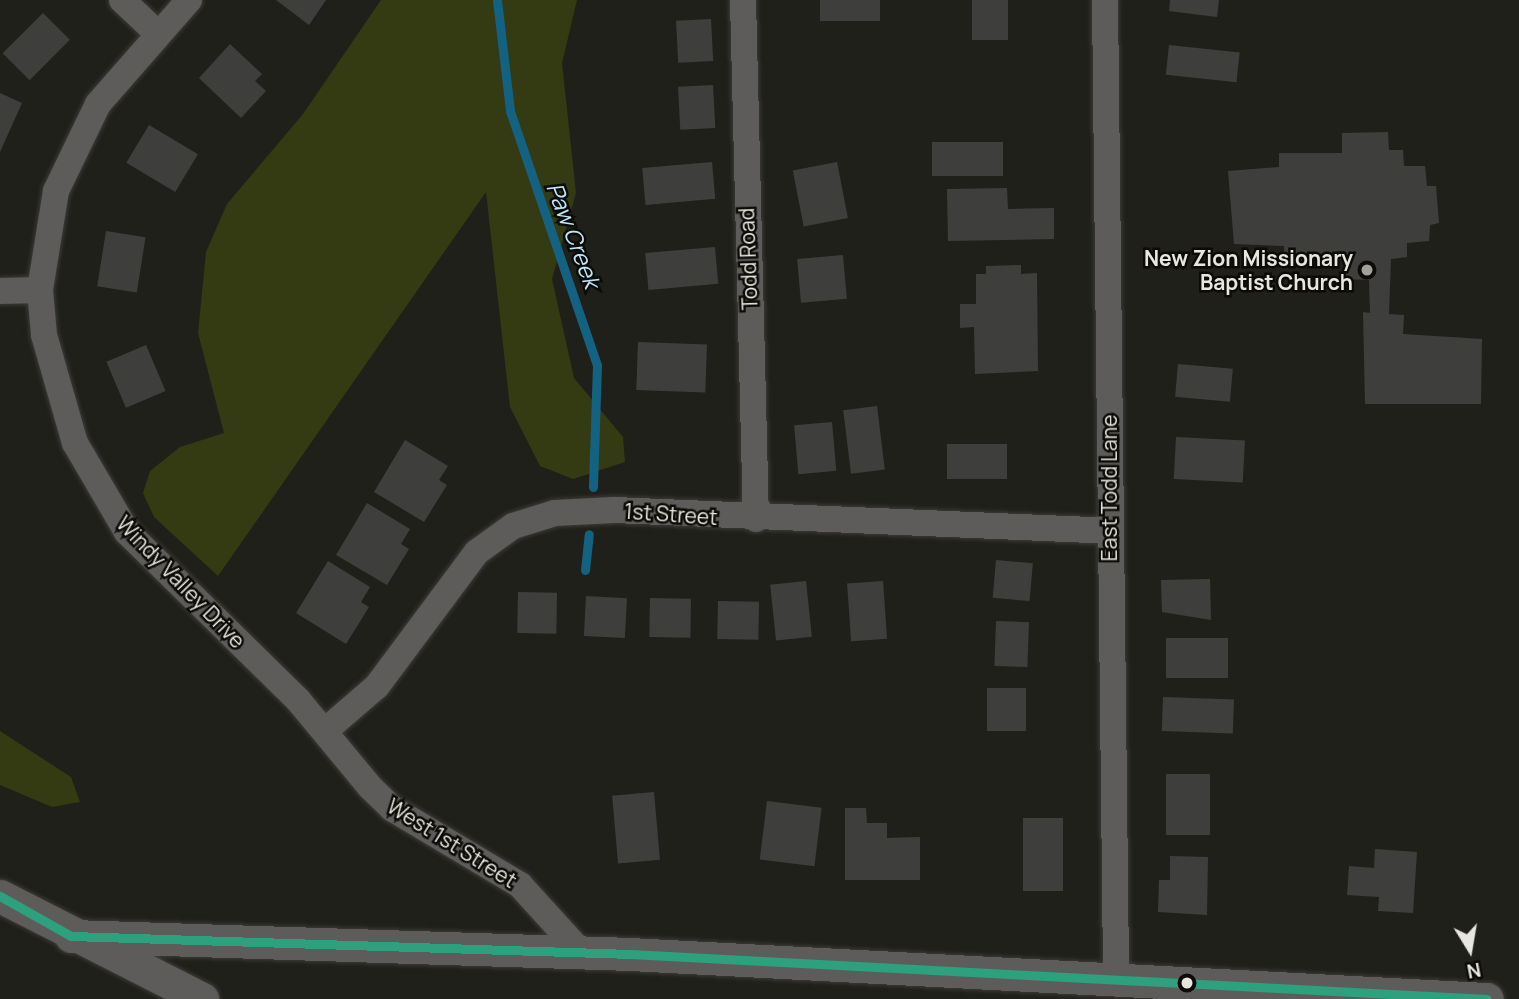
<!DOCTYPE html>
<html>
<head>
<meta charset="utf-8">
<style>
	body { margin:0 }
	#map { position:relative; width:1519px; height:999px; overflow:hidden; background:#20201b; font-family:Manrope,sans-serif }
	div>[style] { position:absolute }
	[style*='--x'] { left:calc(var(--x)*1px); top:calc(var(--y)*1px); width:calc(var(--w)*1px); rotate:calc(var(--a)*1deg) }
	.green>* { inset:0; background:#343a12 }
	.stream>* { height:9px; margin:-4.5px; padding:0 4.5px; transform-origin:4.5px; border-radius:4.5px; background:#146281 }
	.building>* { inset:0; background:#3e3e3d; transform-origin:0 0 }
	.roads { filter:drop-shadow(0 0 2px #3b3b37) drop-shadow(0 0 2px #3b3b37) }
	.minor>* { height:26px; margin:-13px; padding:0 13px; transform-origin:13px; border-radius:13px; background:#5d5c5b }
	.tertiary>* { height:33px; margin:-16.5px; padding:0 16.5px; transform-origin:16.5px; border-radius:16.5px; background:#5d5c5b }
	.bus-1>* { height:9px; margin:-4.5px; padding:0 4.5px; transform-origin:4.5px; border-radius:4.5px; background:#2da07e }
	.dots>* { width:19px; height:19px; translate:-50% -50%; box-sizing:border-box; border:4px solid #0c0b07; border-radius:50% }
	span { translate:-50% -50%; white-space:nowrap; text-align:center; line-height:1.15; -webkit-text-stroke:5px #0c0b07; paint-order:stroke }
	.poi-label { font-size:21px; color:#e7e6df; font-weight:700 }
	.right { translate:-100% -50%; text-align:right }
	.street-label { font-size:21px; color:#e7e6df }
	.water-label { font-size:23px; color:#bee5f9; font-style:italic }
	.north { position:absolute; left:1435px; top:915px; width:70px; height:70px; -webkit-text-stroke:5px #0c0b07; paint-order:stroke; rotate:169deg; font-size:19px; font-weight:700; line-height:28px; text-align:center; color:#e7e6df }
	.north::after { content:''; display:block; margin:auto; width:24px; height:32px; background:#e7e6df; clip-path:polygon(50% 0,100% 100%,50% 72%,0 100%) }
</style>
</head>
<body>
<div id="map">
	<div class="green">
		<i style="clip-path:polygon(381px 0,577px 0,562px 63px,576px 193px,552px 279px,574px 378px,623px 437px,625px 462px,573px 479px,540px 466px,510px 407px,486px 192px,218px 576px,154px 517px,143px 493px,150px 471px,180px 447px,224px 433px,198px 333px,206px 252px,227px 204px,303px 114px)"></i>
		<i style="clip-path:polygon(0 731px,71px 777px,80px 802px,52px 807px,0 785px)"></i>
	</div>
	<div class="stream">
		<i style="--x:497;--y:0;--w:112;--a:83.3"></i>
		<i style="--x:510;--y:111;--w:268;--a:71.1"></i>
		<i style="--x:597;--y:365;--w:122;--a:91.9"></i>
		<i style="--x:585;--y:570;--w:36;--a:-84"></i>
	</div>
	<div class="building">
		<i style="clip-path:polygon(276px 0,326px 0,309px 25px)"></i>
		<i style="left:820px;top:0;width:60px;height:21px"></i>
		<i style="left:972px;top:0;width:36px;height:40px"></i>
		<i style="clip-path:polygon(1170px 0,1219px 0,1217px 17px,1169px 11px)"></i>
		<i style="left:43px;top:13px;width:38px;height:57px;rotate:45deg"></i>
		<i style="left:711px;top:19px;width:42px;height:35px;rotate:87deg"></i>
		<i style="clip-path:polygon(230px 44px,262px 74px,255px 81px,266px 91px,241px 118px,199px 78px)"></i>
		<i style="left:1169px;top:45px;width:71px;height:30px;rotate:6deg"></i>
		<i style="left:713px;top:85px;width:43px;height:35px;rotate:87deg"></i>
		<i style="clip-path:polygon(0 93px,22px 103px,0 152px)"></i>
		<i style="left:149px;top:125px;width:57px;height:44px;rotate:31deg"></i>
		<i style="clip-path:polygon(1388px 132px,1389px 150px,1403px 150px,1404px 166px,1425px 166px,1427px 186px,1436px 186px,1439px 223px,1430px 225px,1429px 241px,1407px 243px,1407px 257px,1391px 259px,1389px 314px,1404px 315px,1403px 334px,1482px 339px,1481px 404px,1365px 404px,1363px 312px,1370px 313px,1369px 280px,1344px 279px,1343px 260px,1284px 260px,1284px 246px,1234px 244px,1228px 171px,1279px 167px,1279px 153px,1342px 153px,1342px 133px)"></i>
		<i style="left:1003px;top:142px;width:34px;height:71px;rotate:90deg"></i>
		<i style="left:712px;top:162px;width:37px;height:70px;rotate:85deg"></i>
		<i style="left:837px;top:162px;width:57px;height:45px;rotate:79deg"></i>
		<i style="clip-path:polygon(1007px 188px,1008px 209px,1054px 208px,1054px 239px,948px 241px,947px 189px)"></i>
		<i style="left:106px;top:231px;width:40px;height:56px;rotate:9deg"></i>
		<i style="left:715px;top:247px;width:37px;height:70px;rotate:85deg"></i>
		<i style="left:843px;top:255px;width:44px;height:46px;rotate:85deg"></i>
		<i style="clip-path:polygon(1021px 265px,1021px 274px,1037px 273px,1038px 371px,975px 374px,974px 327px,960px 328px,960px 304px,976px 304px,976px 274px,986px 274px,986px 266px)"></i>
		<i style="left:638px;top:342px;width:69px;height:48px;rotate:2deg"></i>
		<i style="left:146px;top:345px;width:50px;height:43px;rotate:67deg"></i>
		<i style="left:1178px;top:364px;width:55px;height:33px;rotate:5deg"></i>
		<i style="left:877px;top:406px;width:64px;height:34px;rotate:83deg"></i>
		<i style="left:832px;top:422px;width:49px;height:38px;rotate:85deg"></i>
		<i style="left:1176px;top:437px;width:69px;height:42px;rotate:3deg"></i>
		<i style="clip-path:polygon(405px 440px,448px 466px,439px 480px,447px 485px,424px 522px,374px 492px)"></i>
		<i style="left:1007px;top:444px;width:35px;height:60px;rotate:90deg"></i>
		<i style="clip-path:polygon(367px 503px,410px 529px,401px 544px,409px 549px,387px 585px,336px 555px)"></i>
		<i style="left:996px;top:560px;width:37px;height:38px;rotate:5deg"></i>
		<i style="clip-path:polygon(328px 561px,370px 587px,361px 602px,369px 607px,346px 644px,296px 613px)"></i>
		<i style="clip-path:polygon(1210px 579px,1211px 620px,1162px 612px,1161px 580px)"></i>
		<i style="left:806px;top:581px;width:56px;height:36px;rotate:84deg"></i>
		<i style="left:883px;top:581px;width:58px;height:36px;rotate:86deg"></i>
		<i style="left:518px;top:592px;width:39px;height:41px;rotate:1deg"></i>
		<i style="left:586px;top:596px;width:41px;height:40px;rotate:3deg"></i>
		<i style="left:650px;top:598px;width:41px;height:39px;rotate:1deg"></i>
		<i style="left:718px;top:601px;width:41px;height:38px;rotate:1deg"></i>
		<i style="left:996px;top:621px;width:33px;height:45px;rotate:2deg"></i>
		<i style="left:1166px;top:638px;width:62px;height:40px"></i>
		<i style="left:987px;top:688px;width:39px;height:43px"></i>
		<i style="left:1163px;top:697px;width:71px;height:34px;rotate:2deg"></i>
		<i style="left:1210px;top:774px;width:61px;height:44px;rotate:90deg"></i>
		<i style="left:654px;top:792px;width:68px;height:42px;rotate:85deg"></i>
		<i style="left:767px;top:801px;width:55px;height:59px;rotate:7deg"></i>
		<i style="clip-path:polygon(845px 808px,866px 808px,867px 823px,887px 823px,887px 838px,920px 837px,920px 880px,845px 880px)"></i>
		<i style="left:1023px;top:818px;width:40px;height:73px"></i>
		<i style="clip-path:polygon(1375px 849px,1417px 852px,1413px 913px,1378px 911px,1379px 897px,1347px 895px,1349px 866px,1374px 868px)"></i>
		<i style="clip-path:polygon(1170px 856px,1208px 857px,1207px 915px,1158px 912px,1159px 880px,1170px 880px)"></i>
	</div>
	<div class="roads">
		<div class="minor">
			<i style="--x:122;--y:0;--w:47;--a:43.3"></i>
			<i style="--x:189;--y:0;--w:138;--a:131.2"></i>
			<i style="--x:98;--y:104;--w:97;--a:115.8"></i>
			<i style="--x:56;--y:191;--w:100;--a:99.2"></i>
			<i style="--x:40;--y:290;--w:45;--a:84.9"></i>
			<i style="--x:44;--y:335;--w:112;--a:74"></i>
			<i style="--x:75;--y:443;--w:103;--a:59.7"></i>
			<i style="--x:127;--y:532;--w:240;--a:44.5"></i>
			<i style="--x:298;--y:700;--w:113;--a:50.4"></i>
			<i style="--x:370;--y:787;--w:32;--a:44"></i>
			<i style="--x:393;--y:809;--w:148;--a:30.9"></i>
			<i style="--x:520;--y:885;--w:91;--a:47.7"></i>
			<i style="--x:743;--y:0;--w:519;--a:88.57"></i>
			<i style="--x:1105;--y:0;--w:976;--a:89.35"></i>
			<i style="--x:0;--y:291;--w:40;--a:-1.4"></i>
			<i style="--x:326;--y:730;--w:67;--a:-40.8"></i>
			<i style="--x:377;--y:686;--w:167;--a:-53.3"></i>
			<i style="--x:477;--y:552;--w:44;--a:-35.8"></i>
			<i style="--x:513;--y:526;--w:44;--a:-17.2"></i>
			<i style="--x:555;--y:513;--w:59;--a:-2.9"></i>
			<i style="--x:614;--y:510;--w:496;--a:2.4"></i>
		</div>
		<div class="tertiary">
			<i style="--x:0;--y:896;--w:227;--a:27"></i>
			<i style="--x:71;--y:936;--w:559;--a:1.84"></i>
			<i style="--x:630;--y:954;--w:858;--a:3.01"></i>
		</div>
	</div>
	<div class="bus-1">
		<i style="--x:0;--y:896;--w:81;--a:29.4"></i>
		<i style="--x:71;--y:936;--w:559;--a:1.84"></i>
		<i style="--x:630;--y:954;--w:858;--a:3.01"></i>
	</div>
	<div class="dots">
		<i style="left:1367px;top:270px;background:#a1a19a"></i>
		<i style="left:1187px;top:983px;background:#e7e6df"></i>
	</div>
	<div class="poi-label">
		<span class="right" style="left:1353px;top:270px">New Zion Missionary<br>Baptist Church</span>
	</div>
	<div class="street-label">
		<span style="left:748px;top:259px;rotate:-92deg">Todd Road</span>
		<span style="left:1109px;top:488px;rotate:-90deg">East Todd Lane</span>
		<span style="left:671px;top:514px;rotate:4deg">1st Street</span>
		<span style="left:181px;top:582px;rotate:46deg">Windy Valley Drive</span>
		<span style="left:452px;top:843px;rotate:32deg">West 1st Street</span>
	</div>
	<div class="water-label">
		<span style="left:574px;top:235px;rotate:69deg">Paw Creek</span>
	</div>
	<div class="north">N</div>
</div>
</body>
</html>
